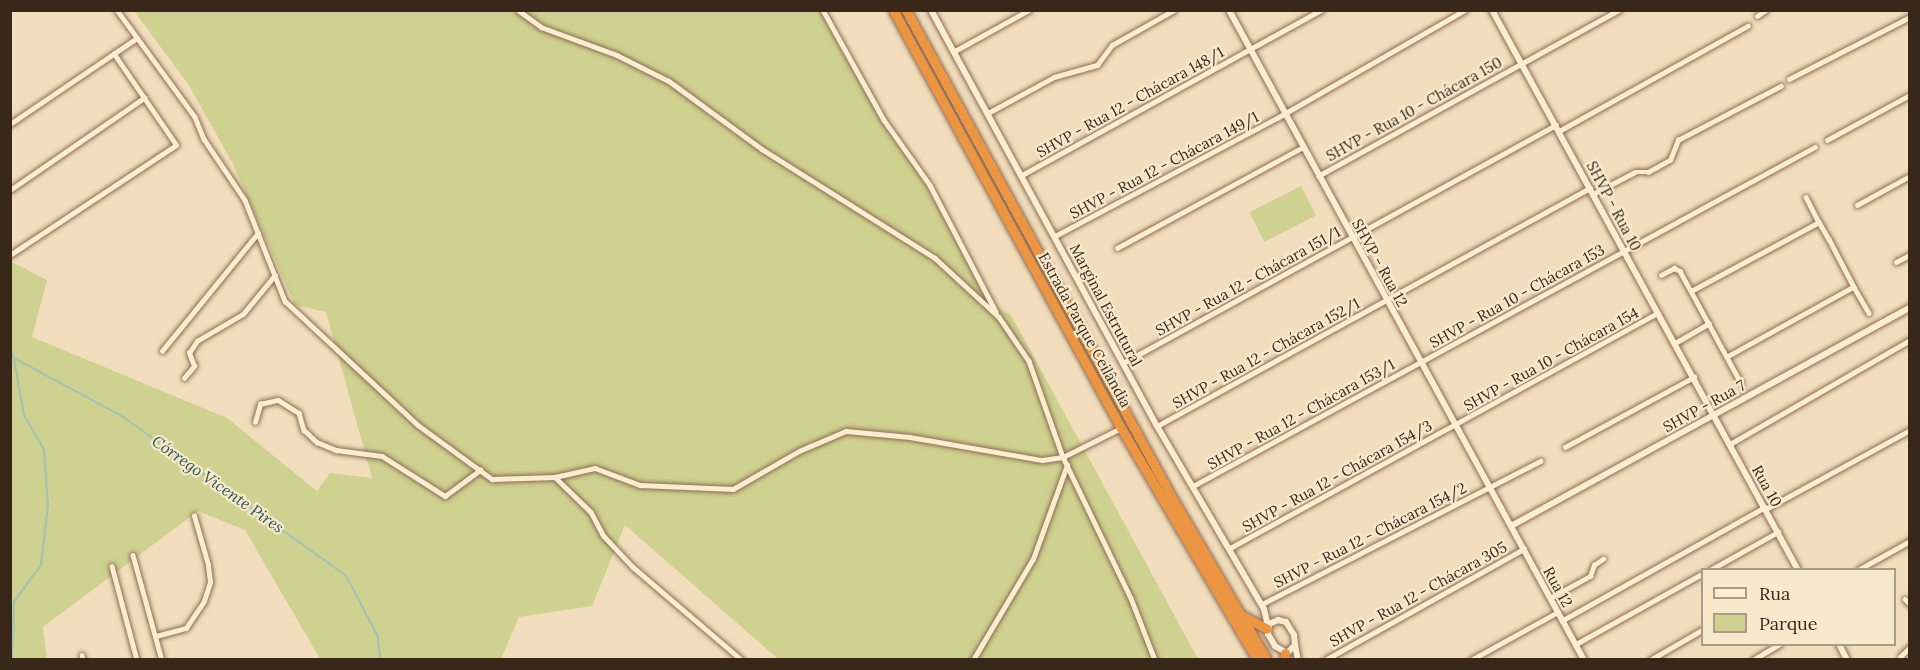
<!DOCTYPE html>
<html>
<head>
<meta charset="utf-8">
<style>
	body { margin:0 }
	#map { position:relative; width:1920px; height:670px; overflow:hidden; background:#f2debc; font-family:Lora,serif }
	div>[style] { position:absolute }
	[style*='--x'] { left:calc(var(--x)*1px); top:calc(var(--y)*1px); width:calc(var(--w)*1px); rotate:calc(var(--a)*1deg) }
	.green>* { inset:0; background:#ced18f; transform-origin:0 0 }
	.stream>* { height:1.5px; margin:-0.75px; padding:0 0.75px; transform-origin:0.75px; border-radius:0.75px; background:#a0c3b6 }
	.roads { filter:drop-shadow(0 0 2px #8c6d54) drop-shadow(0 0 2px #8c6d54) }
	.minor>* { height:4.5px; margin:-2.25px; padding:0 2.25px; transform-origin:2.25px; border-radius:2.25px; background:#fcecd0 }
	.tertiary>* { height:6px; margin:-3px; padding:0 3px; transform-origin:3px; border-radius:3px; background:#fcecd0 }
	.motorway>* { height:9px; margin:-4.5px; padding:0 4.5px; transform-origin:4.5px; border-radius:4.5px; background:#ec9542 }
	span { translate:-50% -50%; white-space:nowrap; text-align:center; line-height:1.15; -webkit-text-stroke:4.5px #f9e9cc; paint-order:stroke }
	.street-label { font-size:15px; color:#39271a }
	.water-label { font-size:16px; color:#285b54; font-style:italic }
	.frame { position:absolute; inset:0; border:12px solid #39271a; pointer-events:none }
	.legend { position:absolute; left:1701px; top:568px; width:195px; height:78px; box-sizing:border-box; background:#f9e9cc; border:2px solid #ac9b85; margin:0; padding:8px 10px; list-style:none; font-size:18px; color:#39271a }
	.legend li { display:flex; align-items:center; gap:12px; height:30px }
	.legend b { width:30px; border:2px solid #ac9b85 }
</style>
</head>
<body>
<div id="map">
	<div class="green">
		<i style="clip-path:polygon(134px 11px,820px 11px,880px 119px,917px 169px,989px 303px,1011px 315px,1198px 659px,778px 659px,625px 525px,592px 606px,519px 617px,501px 659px,320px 659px,245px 530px,198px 511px,43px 627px,47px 659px,11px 659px,10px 261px,47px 280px,32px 337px,227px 418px,317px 491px,330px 473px,372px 478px,326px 312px,295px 305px,232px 162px,188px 84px)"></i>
		<i style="left:1301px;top:186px;width:33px;height:58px;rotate:63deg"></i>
	</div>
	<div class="stream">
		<i style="--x:10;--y:349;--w:10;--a:66"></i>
		<i style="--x:14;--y:358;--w:123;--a:28.2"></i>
		<i style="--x:122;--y:416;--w:275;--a:35.4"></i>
		<i style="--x:346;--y:575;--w:69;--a:62.3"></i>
		<i style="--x:378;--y:636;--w:24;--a:83"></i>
		<i style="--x:12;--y:660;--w:58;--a:-88"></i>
		<i style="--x:14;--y:602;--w:46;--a:-53.9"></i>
		<i style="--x:41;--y:565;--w:60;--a:-83.3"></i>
		<i style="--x:48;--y:505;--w:55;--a:-94.2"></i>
		<i style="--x:44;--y:450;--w:39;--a:-120"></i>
		<i style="--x:24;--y:416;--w:58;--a:-100"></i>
	</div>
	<div class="roads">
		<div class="minor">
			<i style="--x:117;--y:10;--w:132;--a:53.9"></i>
			<i style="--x:195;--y:117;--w:24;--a:68"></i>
			<i style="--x:204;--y:139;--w:73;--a:56.1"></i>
			<i style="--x:245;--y:200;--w:109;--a:68.4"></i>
			<i style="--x:285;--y:301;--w:182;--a:43"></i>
			<i style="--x:418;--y:425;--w:92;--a:36.1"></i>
			<i style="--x:492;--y:479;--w:63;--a:-1.8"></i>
			<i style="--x:555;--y:477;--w:41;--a:-12.7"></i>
			<i style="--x:595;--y:468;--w:48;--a:20.7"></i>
			<i style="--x:640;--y:485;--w:93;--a:2.5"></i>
			<i style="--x:733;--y:489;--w:76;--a:-29.9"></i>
			<i style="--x:799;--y:451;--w:51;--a:-23.1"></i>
			<i style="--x:846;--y:431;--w:64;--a:5.4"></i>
			<i style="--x:910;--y:437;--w:134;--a:9.9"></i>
			<i style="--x:1042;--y:460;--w:21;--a:-8"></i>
			<i style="--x:1063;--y:457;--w:65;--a:-26.6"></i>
			<i style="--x:518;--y:10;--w:29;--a:36"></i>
			<i style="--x:541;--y:27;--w:81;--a:20.2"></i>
			<i style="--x:617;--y:55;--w:58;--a:26.6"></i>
			<i style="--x:669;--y:81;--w:115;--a:36.2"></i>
			<i style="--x:762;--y:149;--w:204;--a:32.2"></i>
			<i style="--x:935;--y:258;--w:87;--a:42.7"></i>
			<i style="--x:999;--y:317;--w:53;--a:55.7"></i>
			<i style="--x:1029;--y:361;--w:102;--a:70.5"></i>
			<i style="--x:1063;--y:457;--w:157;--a:64.3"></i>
			<i style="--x:1131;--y:598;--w:66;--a:68.8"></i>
			<i style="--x:823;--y:10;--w:126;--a:61"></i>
			<i style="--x:884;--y:120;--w:80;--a:54.7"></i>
			<i style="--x:930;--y:185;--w:143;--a:62.5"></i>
			<i style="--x:1757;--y:16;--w:11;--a:-34"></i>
			<i style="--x:953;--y:52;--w:87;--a:-28.9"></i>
			<i style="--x:1789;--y:79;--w:136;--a:-27.1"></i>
			<i style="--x:988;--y:113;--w:75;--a:-28.6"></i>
			<i style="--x:1054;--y:77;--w:45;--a:-15.6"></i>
			<i style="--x:1097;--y:65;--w:25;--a:-53"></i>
			<i style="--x:1112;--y:45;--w:71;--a:-29.4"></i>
			<i style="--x:10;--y:124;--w:153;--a:-34.1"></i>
			<i style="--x:1559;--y:131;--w:216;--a:-29.1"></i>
			<i style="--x:1827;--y:140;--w:94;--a:-28.5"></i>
			<i style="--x:1022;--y:175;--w:342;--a:-28.9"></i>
			<i style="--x:1318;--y:176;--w:344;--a:-28.9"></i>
			<i style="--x:10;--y:190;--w:163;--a:-34.5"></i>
			<i style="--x:1593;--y:194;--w:47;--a:-27.6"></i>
			<i style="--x:1635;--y:172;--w:13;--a:0"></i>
			<i style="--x:1648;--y:172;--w:25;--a:-29"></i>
			<i style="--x:1670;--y:160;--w:22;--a:-68"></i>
			<i style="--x:1678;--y:140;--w:116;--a:-27.7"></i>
			<i style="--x:1806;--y:197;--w:28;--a:63"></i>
			<i style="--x:1857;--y:205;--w:60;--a:-28.7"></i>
			<i style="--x:1055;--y:236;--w:251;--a:-28"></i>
			<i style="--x:1277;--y:118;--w:217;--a:-29.9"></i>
			<i style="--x:1117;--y:248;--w:212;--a:-28.5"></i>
			<i style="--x:10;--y:255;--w:199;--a:-33.5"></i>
			<i style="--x:176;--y:145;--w:110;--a:-124.3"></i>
			<i style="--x:1896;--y:262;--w:16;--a:-27"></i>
			<i style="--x:1661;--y:275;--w:15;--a:-28"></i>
			<i style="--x:1674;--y:268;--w:7;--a:27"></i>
			<i style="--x:1680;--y:271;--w:128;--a:61.4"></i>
			<i style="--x:1854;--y:287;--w:30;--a:60"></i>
			<i style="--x:1691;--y:291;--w:145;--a:-28.3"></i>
			<i style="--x:1819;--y:222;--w:20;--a:60"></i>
			<i style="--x:1829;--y:239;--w:54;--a:62.5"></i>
			<i style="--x:1854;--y:287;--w:145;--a:151.1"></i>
			<i style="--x:1675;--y:343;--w:39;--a:-30"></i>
			<i style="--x:162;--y:351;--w:152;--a:-50.9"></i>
			<i style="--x:1123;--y:363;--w:494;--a:-28.8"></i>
			<i style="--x:184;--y:378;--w:16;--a:-50"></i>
			<i style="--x:194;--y:366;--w:14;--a:-111"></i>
			<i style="--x:189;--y:353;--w:14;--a:-56"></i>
			<i style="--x:197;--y:341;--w:53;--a:-30.4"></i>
			<i style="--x:243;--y:314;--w:50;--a:-50.6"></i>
			<i style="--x:255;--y:422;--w:19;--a:-74"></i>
			<i style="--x:260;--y:404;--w:18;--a:-13"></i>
			<i style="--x:278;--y:400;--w:25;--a:32"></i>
			<i style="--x:299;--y:413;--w:18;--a:74"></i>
			<i style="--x:304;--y:430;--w:18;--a:43"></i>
			<i style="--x:317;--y:442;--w:21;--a:23"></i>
			<i style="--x:336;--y:450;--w:46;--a:7.4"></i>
			<i style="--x:382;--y:456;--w:75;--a:32.4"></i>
			<i style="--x:445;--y:496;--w:44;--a:-36.6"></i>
			<i style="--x:1157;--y:426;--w:494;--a:-28.8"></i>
			<i style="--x:1730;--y:444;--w:208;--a:-30"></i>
			<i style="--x:1565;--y:447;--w:147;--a:-28.5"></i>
			<i style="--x:555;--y:477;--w:50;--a:44.2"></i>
			<i style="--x:591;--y:512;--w:26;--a:62"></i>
			<i style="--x:603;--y:535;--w:44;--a:46.8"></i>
			<i style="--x:633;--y:567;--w:143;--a:40.5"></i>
			<i style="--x:1193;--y:486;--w:708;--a:-28.59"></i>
			<i style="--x:1766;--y:509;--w:164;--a:-28.7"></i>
			<i style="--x:1230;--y:548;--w:488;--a:-28.8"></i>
			<i style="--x:133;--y:555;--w:109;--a:74.6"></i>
			<i style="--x:112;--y:566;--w:97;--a:75.1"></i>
			<i style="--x:1710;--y:570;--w:78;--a:-29.2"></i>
			<i style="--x:1858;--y:570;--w:60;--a:-29.1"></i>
			<i style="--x:1550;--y:598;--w:46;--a:-28.8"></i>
			<i style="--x:1590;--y:576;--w:12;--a:-70"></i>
			<i style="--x:1594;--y:565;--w:11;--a:-34"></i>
			<i style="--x:1905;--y:599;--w:7;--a:45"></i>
			<i style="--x:1262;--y:604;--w:313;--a:-27.2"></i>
			<i style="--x:1563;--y:620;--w:231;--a:-29.2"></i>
			<i style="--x:156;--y:636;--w:31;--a:-15"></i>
			<i style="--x:186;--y:628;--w:32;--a:-56"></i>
			<i style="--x:204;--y:601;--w:20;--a:-72"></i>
			<i style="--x:210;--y:582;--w:17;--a:-97"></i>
			<i style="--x:208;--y:565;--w:51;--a:-105.9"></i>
			<i style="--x:1576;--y:644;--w:144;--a:-29.1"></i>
			<i style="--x:82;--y:655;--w:5;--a:79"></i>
			<i style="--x:1900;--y:657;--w:14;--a:-45"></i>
			<i style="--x:973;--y:660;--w:117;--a:-59.3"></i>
			<i style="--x:1033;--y:559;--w:100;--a:-70.1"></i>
			<i style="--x:1325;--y:660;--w:228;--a:-29.2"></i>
			<i style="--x:1471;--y:660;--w:99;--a:-28.9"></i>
			<i style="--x:1650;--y:660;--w:60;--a:-30"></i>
			<i style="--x:1753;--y:660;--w:31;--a:-31"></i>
		</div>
		<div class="tertiary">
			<i style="--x:931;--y:10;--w:473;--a:61.5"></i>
			<i style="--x:1157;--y:426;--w:212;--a:59.7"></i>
			<i style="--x:1264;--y:609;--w:17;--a:77"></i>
			<i style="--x:1229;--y:10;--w:741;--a:61.36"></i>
			<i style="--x:1492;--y:10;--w:638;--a:61.35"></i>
			<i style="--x:1511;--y:526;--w:455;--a:-28.7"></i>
			<i style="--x:1278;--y:620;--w:8;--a:14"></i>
			<i style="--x:1286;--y:622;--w:15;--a:58"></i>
			<i style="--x:1294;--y:635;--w:10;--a:84"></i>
			<i style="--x:1295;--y:645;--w:11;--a:135"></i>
			<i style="--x:1287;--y:653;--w:14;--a:-150"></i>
			<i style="--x:1275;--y:646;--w:14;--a:-120"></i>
			<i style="--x:1268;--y:634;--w:10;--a:-84"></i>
			<i style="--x:1269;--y:624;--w:10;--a:-24"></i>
			<i style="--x:1839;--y:644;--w:18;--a:63"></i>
			<i style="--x:1295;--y:645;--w:15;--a:79"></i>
		</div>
		<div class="motorway">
			<i style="--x:893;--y:10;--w:476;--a:61.4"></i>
			<i style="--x:1121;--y:428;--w:269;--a:59.6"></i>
			<i style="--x:906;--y:10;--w:551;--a:61.39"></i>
			<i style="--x:1170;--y:494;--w:192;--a:59.7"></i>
			<i style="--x:1243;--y:616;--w:27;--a:28"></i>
			<i style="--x:1284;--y:660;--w:7;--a:-82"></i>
		</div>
	</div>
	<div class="street-label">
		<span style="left:1130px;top:102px;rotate:-29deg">SHVP - Rua 12 - Chácara 148/1</span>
		<span style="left:1414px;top:109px;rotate:-29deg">SHVP - Rua 10 - Chácara 150</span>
		<span style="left:1164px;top:165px;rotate:-28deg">SHVP - Rua 12 - Chácara 149/1</span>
		<span style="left:1614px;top:206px;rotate:62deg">SHVP - Rua 10</span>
		<span style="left:1380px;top:263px;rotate:61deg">SHVP - Rua 12</span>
		<span style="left:1248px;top:281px;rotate:-29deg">SHVP - Rua 12 - Chácara 151/1</span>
		<span style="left:1517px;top:296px;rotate:-29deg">SHVP - Rua 10 - Chácara 153</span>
		<span style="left:1106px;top:305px;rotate:62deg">Marginal Estrutural</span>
		<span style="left:1085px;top:330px;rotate:61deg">Estrada Parque Ceilândia</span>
		<span style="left:1266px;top:353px;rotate:-29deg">SHVP - Rua 12 - Chácara 152/1</span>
		<span style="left:1551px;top:359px;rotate:-29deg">SHVP - Rua 10 - Chácara 154</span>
		<span style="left:1704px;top:406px;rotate:-29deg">SHVP - Rua 7</span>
		<span style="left:1301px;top:414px;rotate:-29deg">SHVP - Rua 12 - Chácara 153/1</span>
		<span style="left:1337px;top:476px;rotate:-29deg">SHVP - Rua 12 - Chácara 154/3</span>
		<span style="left:1767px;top:486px;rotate:61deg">Rua 10</span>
		<span style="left:1370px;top:535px;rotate:-27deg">SHVP - Rua 12 - Chácara 154/2</span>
		<span style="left:1558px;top:587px;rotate:61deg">Rua 12</span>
		<span style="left:1418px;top:594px;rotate:-29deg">SHVP - Rua 12 - Chácara 305</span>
	</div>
	<div class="water-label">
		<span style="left:218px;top:484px;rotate:35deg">Córrego Vicente Pires</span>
	</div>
	<div class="frame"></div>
	<ul class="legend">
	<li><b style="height:8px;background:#fcecd0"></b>Rua</li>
	<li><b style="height:16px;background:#ced18f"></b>Parque</li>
	</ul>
</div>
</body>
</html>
